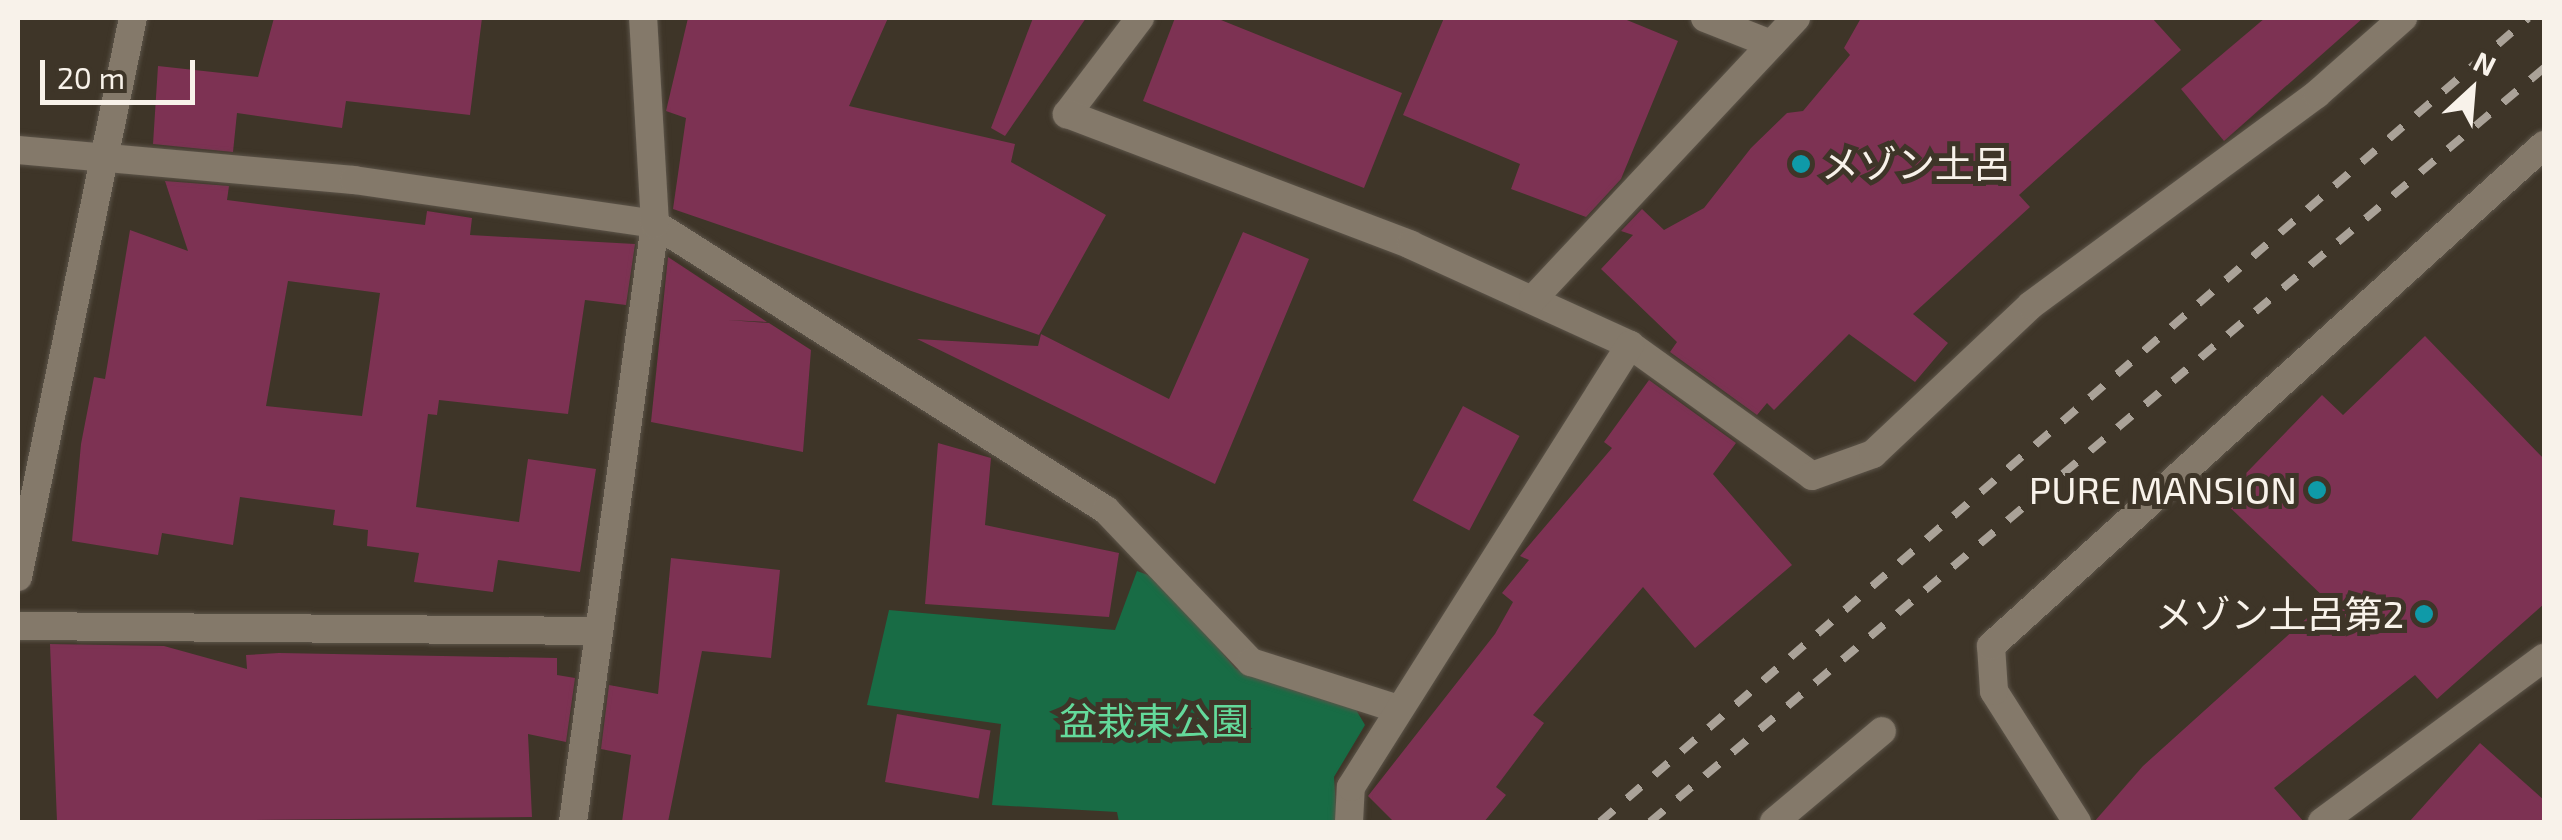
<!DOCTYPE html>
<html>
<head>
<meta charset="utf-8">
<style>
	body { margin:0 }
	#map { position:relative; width:2562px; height:840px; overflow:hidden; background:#3e3528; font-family:"Exo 2","Noto Sans JP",sans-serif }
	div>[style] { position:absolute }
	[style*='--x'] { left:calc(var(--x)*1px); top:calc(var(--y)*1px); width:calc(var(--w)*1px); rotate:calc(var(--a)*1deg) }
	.green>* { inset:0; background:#186c45 }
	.building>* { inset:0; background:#7d3253; transform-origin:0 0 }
	.roads { filter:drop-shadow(0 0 2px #5c5449) drop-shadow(0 0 2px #5c5449) }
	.minor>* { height:28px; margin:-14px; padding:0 14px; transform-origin:14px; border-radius:14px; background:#84796a }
	.tertiary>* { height:28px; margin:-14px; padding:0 14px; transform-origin:14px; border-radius:14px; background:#84796a }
	.rail>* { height:8px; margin-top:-4px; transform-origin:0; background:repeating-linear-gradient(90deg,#aaa298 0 18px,transparent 0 36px) }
	.dots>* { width:28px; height:28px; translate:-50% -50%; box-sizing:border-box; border:5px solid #3e3528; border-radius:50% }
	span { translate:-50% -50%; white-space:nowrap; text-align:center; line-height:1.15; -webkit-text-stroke:10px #3e3528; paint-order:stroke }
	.poi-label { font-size:38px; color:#f8f2ea }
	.left { translate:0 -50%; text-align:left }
	.right { translate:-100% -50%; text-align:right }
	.park-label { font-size:38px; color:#64da9b }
	.frame { position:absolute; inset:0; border:20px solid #f8f2ea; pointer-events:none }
	.north { position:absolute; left:2422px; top:40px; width:100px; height:100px; -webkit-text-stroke:8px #3e3528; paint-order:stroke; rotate:26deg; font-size:28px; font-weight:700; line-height:40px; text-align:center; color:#f8f2ea }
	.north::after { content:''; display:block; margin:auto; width:35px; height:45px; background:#f8f2ea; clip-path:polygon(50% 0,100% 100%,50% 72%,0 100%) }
	.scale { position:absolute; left:40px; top:60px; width:155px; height:45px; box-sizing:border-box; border:5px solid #f8f2ea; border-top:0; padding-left:12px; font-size:30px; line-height:35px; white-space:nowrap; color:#f8f2ea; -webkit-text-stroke:8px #3e3528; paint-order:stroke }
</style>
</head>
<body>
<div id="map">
	<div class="green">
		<i style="clip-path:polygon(1137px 571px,1159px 579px,1236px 669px,1352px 703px,1365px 725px,1334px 777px,1337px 822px,1119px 822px,1117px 812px,992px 805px,1001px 724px,867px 705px,889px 610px,1115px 630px)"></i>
	</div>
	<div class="building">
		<i style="clip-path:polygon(274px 18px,482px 18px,470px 115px,346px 101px,342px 128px,237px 113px,233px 152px,153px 144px,158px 66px,258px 77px)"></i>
		<i style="clip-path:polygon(688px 18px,888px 18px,849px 106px,1015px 144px,1011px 162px,1106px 215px,1039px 335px,673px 209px,686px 118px,666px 111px)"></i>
		<i style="clip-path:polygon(1033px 18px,1086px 18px,1005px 136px,991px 128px)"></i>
		<i style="clip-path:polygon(1175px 18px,1216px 18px,1402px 93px,1364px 188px,1143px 101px)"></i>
		<i style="clip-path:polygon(1444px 18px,1622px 18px,1678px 41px,1621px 179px,1586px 217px,1511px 189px,1520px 164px,1403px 115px)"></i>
		<i style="clip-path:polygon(1861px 18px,2152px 18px,2181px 50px,2019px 195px,2030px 207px,1913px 314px,1948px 343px,1915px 382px,1849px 334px,1774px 410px,1767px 403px,1757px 415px,1670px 352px,1677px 342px,1601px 269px,1633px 235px,1621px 231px,1642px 209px,1664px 230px,1704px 208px,1751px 148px,1787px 113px,1803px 111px,1850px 55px,1844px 48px)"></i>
		<i style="clip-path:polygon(2265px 18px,2363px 18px,2224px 141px,2181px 89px)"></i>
		<i style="clip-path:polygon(evenodd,165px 181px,229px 186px,227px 200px,425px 225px,427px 211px,472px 218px,470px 235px,635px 244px,626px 305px,585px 300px,568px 414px,439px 400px,437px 415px,428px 414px,416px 507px,519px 522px,528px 459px,596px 469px,580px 572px,498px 560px,493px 592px,414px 582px,419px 553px,367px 546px,368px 530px,333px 525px,335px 510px,240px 497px,233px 545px,162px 533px,158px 555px,72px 541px,81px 444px,94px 377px,105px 379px,130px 230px,188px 251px,165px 181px,288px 281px,380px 293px,362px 416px,266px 406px,288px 281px)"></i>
		<i style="clip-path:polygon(1243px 232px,1309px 259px,1215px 484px,917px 339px,1038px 346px,1041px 334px,1169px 399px)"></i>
		<i style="clip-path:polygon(668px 257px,767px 322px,728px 320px,769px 323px,811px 350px,803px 452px,651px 422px)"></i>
		<i style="clip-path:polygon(2425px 336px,2544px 459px,2544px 604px,2437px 699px,2415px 675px,2274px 788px,2304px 822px,2094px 822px,2143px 766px,2327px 600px,2221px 499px,2322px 395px,2343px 415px)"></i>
		<i style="clip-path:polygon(1649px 380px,1736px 443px,1713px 474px,1792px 565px,1695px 648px,1643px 587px,1533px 715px,1544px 723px,1496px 787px,1506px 795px,1484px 822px,1394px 822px,1368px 796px,1495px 634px,1513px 602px,1502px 593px,1529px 560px,1520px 556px,1612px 448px,1604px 442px)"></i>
		<i style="left:1463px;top:406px;width:64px;height:107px;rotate:28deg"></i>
		<i style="clip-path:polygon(938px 443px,991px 458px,985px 525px,1119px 553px,1109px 617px,925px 604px)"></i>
		<i style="clip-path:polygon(671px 558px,780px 570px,771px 658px,702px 651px,668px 822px,622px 822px,631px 755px,601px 749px,609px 685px,658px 694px)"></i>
		<i style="clip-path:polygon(50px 644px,164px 646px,247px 669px,246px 655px,279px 653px,557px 658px,557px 675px,575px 678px,566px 742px,528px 734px,532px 817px,57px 822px)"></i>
		<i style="left:897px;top:714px;width:95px;height:69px;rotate:10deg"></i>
		<i style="clip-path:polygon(2480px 743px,2544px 800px,2544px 822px,2409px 822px)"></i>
	</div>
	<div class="roads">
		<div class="minor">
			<i style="--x:1140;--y:18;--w:121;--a:127.2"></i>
			<i style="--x:1067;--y:114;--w:368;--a:20.8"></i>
			<i style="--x:1411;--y:245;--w:241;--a:24.5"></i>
			<i style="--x:1630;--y:345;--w:224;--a:35.7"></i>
			<i style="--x:1812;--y:476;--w:65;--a:-19.8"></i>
			<i style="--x:1873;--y:454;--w:217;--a:-43.3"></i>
			<i style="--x:2031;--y:305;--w:355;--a:-36.4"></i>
			<i style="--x:2317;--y:94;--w:115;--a:-41.5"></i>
			<i style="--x:1705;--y:18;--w:71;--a:21.5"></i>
			<i style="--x:18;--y:150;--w:337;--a:5.1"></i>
			<i style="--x:354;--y:180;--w:304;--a:8.3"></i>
			<i style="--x:655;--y:224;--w:534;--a:32.38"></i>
			<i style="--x:1106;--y:510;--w:210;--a:46.4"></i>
			<i style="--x:1251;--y:662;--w:154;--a:17.7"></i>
			<i style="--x:1533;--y:299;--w:385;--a:-46.9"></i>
			<i style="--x:18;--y:626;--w:580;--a:0.49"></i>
			<i style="--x:573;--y:822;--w:604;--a:-82.19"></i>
			<i style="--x:655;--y:224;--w:206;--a:-93.3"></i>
			<i style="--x:1349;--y:822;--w:35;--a:-87"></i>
			<i style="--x:1351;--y:787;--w:523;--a:-57.74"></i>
			<i style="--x:1774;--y:822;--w:141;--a:-40.1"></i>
			<i style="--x:2077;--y:822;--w:155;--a:-122.4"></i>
			<i style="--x:1994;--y:691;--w:45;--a:-93.8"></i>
			<i style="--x:1991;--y:646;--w:746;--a:-42.18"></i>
			<i style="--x:2322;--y:822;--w:276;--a:-36.5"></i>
		</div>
		<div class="tertiary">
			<i style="--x:18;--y:577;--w:571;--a:-78.38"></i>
		</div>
	</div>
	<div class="rail">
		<i style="--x:1600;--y:822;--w:1228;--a:-40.9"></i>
		<i style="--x:1650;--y:822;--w:1170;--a:-40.14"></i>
	</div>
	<div class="dots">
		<i style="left:1801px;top:164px;background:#0f9aa8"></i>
		<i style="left:2317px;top:490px;background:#0f9aa8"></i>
		<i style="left:2424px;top:614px;background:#0f9aa8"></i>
	</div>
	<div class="poi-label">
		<span class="left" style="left:1821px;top:164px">メゾン土呂</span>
		<span class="right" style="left:2297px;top:490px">PURE MANSION</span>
		<span class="right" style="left:2404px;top:614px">メゾン土呂第2</span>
	</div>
	<div class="park-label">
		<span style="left:1154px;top:721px">盆栽東公園</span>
	</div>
	<div class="frame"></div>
	<div class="north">N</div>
	<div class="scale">20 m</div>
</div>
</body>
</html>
